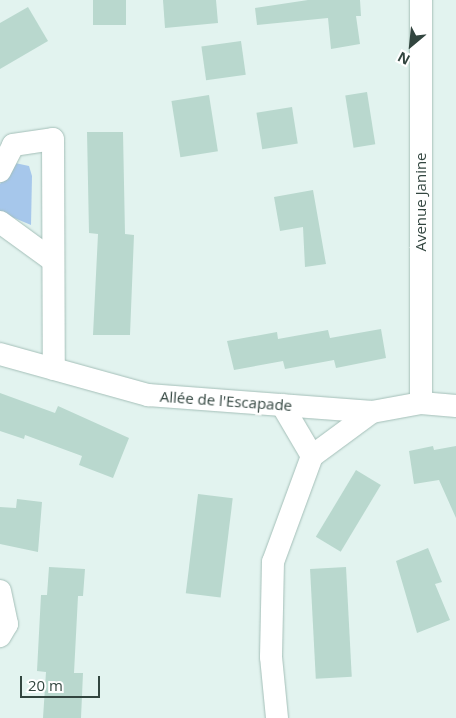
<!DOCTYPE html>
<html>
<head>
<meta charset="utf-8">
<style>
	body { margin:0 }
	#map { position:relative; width:456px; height:718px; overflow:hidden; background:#e2f3ef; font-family:"Open Sans",sans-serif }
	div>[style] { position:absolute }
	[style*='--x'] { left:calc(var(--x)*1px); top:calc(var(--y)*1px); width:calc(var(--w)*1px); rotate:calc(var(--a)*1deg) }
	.green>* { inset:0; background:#a6c7eb }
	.building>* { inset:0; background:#b9d8ce; transform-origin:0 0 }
	.roads { filter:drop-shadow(0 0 1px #a4bfb8) drop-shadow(0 0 1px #a4bfb8) }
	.street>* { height:22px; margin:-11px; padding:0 11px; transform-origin:11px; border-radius:11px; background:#fff }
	span { translate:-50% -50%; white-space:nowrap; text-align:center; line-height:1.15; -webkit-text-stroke:5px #fff; paint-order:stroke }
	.street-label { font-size:15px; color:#32453f }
	.north { position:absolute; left:386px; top:20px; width:50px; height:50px; -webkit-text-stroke:4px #fff; paint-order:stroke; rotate:208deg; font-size:14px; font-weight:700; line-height:20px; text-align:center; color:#32453f }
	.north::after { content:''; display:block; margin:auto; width:18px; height:22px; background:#32453f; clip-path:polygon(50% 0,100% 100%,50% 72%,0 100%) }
	.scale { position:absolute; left:20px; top:676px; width:80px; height:22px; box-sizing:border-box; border:2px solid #32453f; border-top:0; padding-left:6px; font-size:15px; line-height:18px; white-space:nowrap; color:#32453f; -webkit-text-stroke:4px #fff; paint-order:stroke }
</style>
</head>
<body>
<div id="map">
	<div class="green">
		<i style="clip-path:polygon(15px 163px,29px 166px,32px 176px,31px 225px,0 212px,0 184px)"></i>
	</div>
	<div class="building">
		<i style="left:93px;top:0;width:33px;height:25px"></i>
		<i style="clip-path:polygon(163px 0,216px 0,218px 23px,165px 28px)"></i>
		<i style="clip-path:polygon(308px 0,360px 0,361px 16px,356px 16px,360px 44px,331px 49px,328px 18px,257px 25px,255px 8px)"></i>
		<i style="clip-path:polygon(28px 7px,48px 41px,0 69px,0 23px)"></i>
		<i style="left:241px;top:41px;width:34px;height:40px;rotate:82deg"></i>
		<i style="left:367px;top:92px;width:53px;height:22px;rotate:81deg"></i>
		<i style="left:209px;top:95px;width:57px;height:38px;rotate:81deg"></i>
		<i style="left:292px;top:107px;width:37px;height:36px;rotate:81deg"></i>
		<i style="clip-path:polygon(87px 132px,123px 132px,125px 234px,134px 235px,130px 335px,93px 335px,98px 234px,89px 233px)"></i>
		<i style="clip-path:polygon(313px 190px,326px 264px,305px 267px,303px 227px,280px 231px,274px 197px)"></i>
		<i style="clip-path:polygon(381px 329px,386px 358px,336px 368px,334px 360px,285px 369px,283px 361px,234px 370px,227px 341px,277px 332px,278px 339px,328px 330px,330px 338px)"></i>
		<i style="clip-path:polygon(0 393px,55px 413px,58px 406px,129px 438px,113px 478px,79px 465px,82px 456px,25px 435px,24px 439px,0 431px)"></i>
		<i style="clip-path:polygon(433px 446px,434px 450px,456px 446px,456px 518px,439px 480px,414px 484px,409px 451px)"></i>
		<i style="left:356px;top:470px;width:29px;height:78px;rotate:31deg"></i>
		<i style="left:198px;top:494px;width:35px;height:100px;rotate:7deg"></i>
		<i style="clip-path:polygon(17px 499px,42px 502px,38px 552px,0 544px,0 507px,16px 508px)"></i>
		<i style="clip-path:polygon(428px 548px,442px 582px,435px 584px,450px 620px,417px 633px,396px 561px)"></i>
		<i style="clip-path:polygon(49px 567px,85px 569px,83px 596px,78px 596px,74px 673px,83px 673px,81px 718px,43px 718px,46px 672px,37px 671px,41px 595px,47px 595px)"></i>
		<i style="left:346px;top:567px;width:110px;height:36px;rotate:87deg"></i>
	</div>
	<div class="roads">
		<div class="street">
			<i style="--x:0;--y:171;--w:29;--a:-63"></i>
			<i style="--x:13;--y:145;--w:40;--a:-8.5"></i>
			<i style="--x:53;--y:139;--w:230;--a:89.8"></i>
			<i style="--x:0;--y:222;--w:63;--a:36"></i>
			<i style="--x:0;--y:354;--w:154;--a:15.5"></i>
			<i style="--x:148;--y:395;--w:225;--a:4.3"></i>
			<i style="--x:372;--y:412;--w:50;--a:-10.4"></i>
			<i style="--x:421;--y:403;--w:35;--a:5"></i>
			<i style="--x:421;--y:403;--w:403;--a:-90"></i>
			<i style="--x:282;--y:405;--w:59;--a:59.5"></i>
			<i style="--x:0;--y:591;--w:34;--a:78"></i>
			<i style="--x:7;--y:624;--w:14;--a:120"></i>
			<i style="--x:277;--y:718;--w:61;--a:-95.6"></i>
			<i style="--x:271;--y:657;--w:95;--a:-88.8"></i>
			<i style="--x:273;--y:562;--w:113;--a:-69.8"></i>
			<i style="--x:312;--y:456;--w:74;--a:-36.3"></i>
		</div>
	</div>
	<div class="street-label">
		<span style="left:421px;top:202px;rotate:-90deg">Avenue Janine</span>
		<span style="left:226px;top:401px;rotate:4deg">Allée de l'Escapade</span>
	</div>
	<div class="north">N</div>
	<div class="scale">20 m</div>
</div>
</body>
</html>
